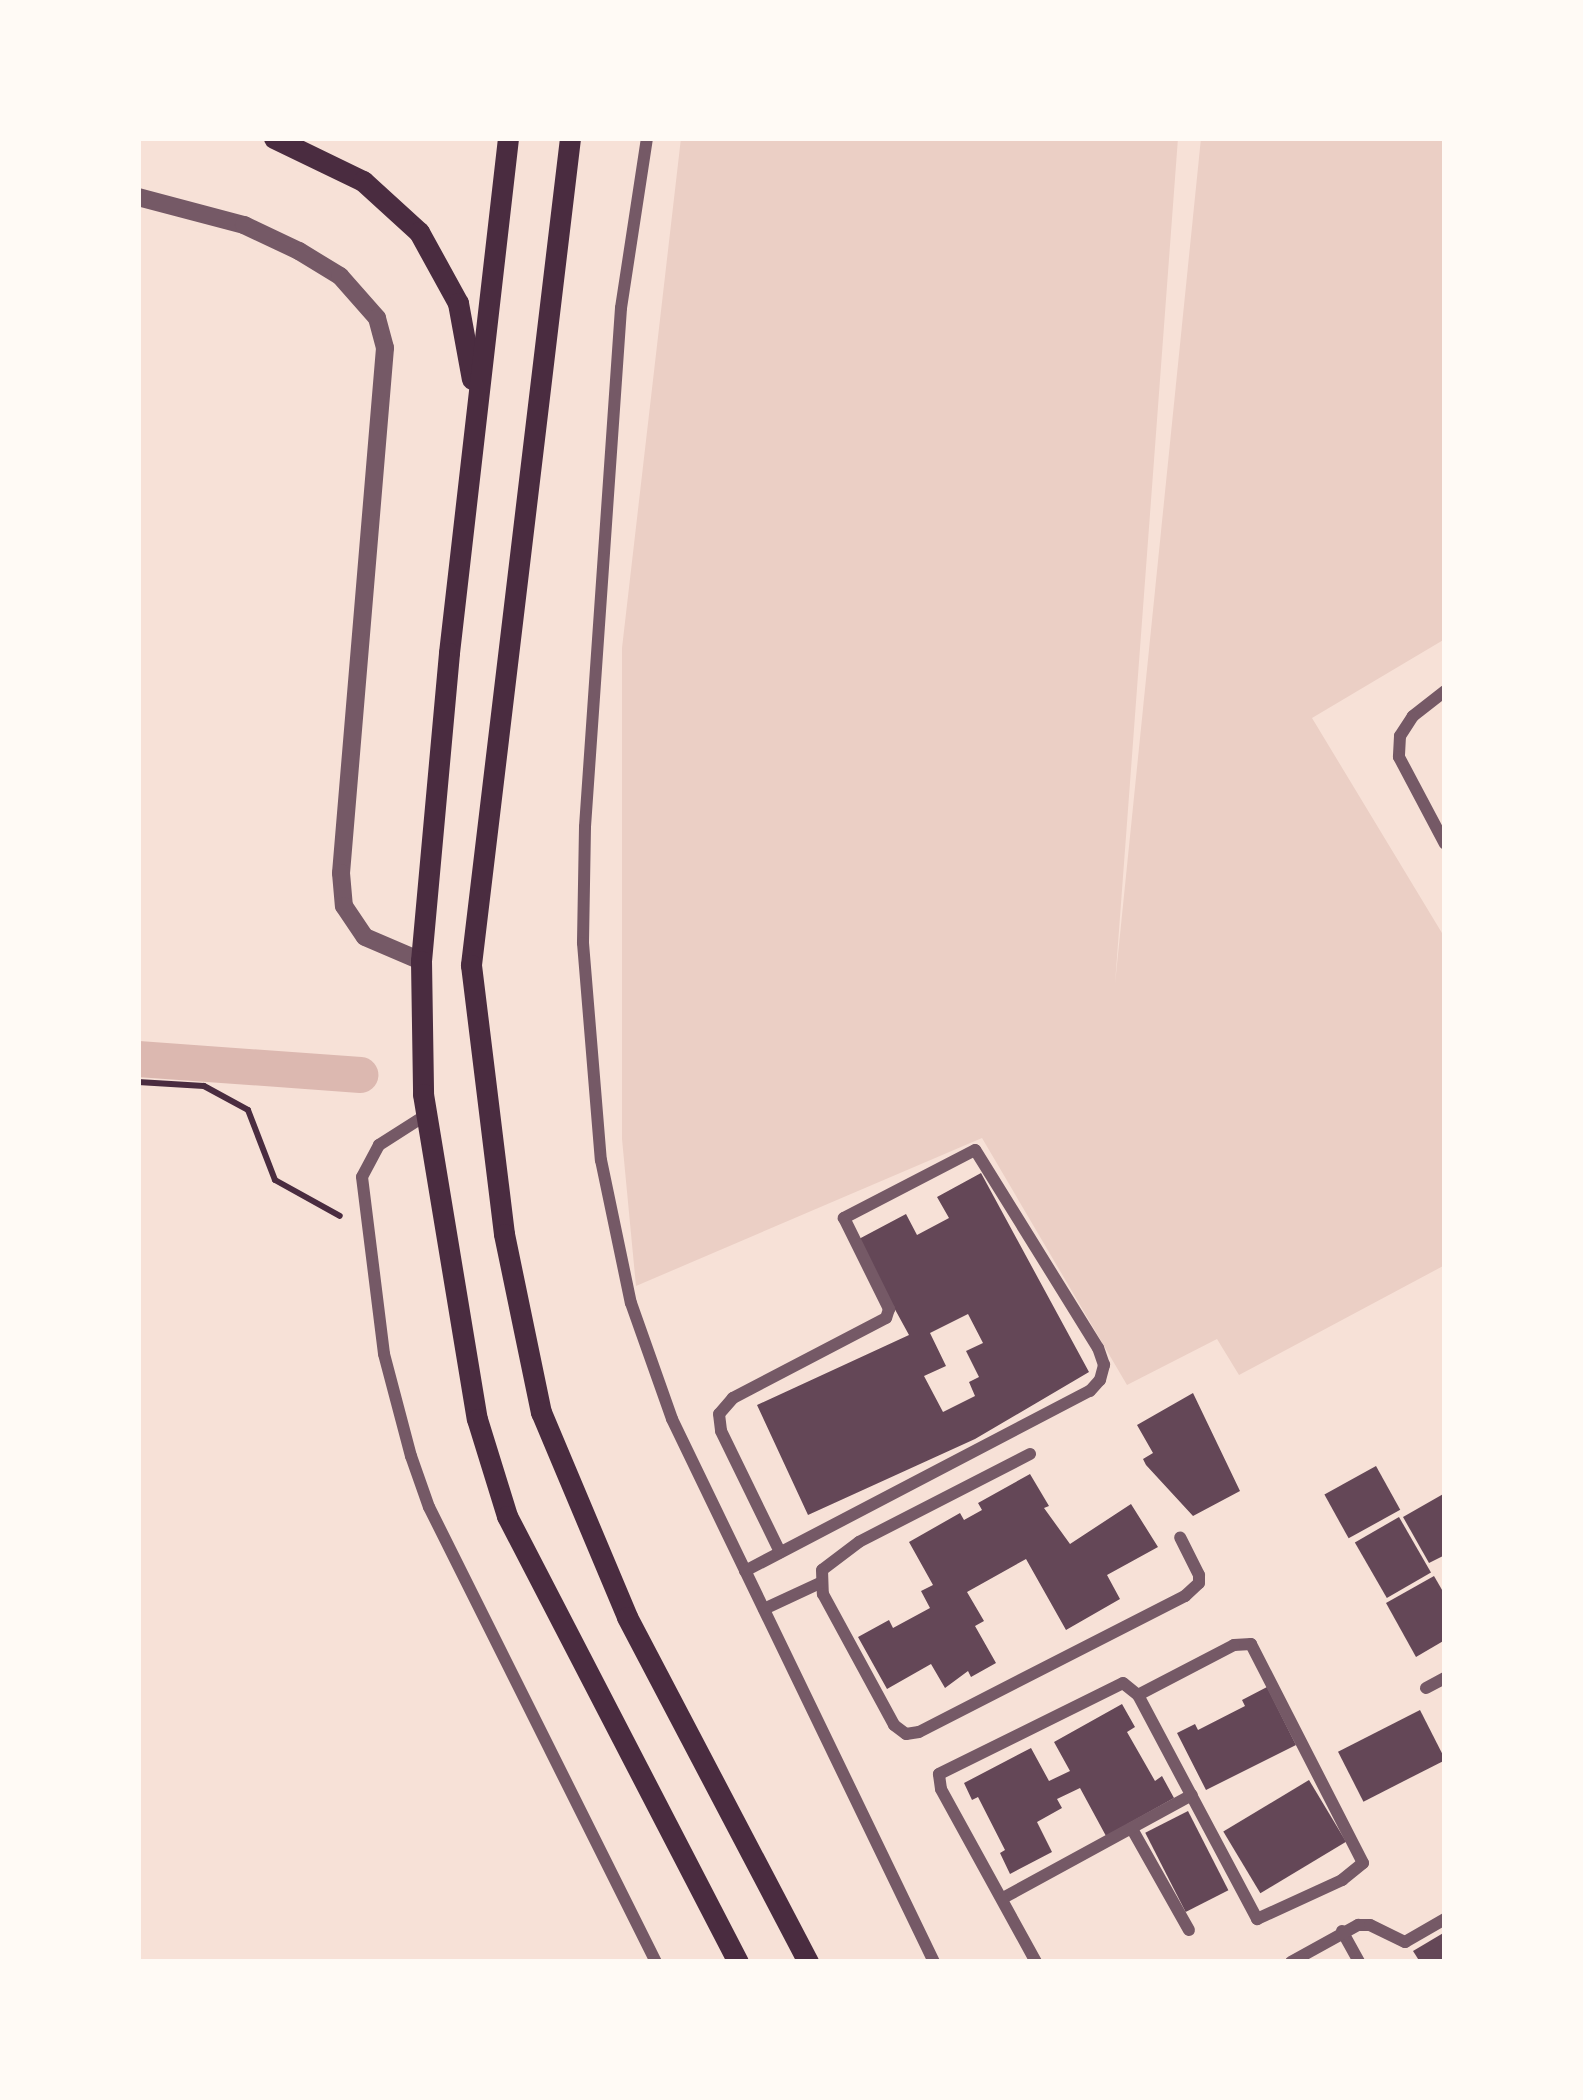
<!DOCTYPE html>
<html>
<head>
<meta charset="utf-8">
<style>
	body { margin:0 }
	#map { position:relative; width:1583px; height:2100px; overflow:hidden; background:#f7e1d7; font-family:"Work Sans",sans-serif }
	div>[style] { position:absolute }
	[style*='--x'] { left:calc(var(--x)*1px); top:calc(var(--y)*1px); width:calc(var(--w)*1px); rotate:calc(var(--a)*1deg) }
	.green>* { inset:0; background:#ebcfc5 }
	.canal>* { height:36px; margin:-18px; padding:0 18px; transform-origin:18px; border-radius:18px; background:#dcb8b0 }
	.building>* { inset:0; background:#644757; transform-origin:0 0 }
	.path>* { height:6px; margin:-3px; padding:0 3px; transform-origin:3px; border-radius:3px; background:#4a2c40 }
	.minor>* { height:12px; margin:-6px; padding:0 6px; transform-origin:6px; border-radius:6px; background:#755966 }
	.tertiary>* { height:18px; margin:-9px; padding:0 9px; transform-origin:9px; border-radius:9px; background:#755966 }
	.secondary>* { height:21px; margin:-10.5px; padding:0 10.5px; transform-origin:10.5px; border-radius:10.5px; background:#4a2c40 }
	span { translate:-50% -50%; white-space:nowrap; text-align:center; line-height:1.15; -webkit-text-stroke:9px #fffaf5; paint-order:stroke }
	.frame { position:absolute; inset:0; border:141px solid #fffaf5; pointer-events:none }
</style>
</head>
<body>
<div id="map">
	<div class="green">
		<i style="clip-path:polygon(681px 138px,1178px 138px,1115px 984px,1201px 138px,1445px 138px,1445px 639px,1312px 718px,1445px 938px,1445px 1265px,1239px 1375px,1217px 1339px,1127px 1385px,982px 1138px,636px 1286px,622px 1139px,622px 648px)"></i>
	</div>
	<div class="canal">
		<i style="--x:138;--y:1059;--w:223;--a:4.1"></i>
	</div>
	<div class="building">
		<i style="clip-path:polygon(evenodd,981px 1173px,1089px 1372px,975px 1439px,808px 1515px,757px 1405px,909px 1335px,857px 1240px,906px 1214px,917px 1235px,949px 1218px,937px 1197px,981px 1173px,968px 1314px,983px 1343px,966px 1351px,979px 1377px,969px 1382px,975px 1396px,943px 1412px,924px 1376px,946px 1366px,930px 1333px,968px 1314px)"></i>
		<i style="clip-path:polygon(1193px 1393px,1240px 1491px,1193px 1516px,1146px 1465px,1143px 1459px,1153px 1453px,1137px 1425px)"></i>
		<i style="left:1376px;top:1466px;width:50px;height:59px;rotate:61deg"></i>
		<i style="clip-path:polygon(1030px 1474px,1049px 1506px,1044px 1508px,1070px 1544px,1131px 1504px,1158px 1547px,1107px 1575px,1120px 1599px,1066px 1630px,1026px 1559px,967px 1592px,984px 1621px,975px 1626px,996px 1663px,971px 1677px,968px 1671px,945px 1688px,931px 1664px,887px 1689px,858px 1637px,889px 1620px,893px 1628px,930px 1608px,921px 1591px,933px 1585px,909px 1542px,960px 1513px,964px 1520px,982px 1510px,978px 1503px)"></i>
		<i style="clip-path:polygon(1445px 1493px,1445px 1555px,1429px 1563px,1403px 1517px)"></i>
		<i style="left:1399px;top:1517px;width:64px;height:51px;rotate:60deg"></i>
		<i style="clip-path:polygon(1434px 1576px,1445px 1595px,1445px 1640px,1416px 1657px,1386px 1603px)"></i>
		<i style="clip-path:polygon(1267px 1687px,1296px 1745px,1206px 1790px,1177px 1733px,1195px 1724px,1198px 1730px,1245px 1706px,1242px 1700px)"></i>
		<i style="clip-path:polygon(1122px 1704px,1135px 1727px,1127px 1732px,1155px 1781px,1162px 1776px,1174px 1798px,1106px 1836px,1080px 1788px,1057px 1799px,1062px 1808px,1037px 1822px,1052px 1852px,1010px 1874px,1000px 1853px,1005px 1850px,978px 1797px,972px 1800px,964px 1783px,1031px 1748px,1049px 1781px,1070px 1771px,1054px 1742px)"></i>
		<i style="left:1420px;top:1710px;width:56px;height:92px;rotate:63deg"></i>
		<i style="left:1309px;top:1780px;width:72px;height:100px;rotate:59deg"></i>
		<i style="left:1188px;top:1811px;width:89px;height:48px;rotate:63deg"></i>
		<i style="clip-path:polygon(1445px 1932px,1445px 1962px,1420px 1962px,1413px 1951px)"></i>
	</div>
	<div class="path">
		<i style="--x:138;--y:1082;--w:66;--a:3.5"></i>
		<i style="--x:204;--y:1086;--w:50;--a:28.6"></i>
		<i style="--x:248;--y:1110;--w:75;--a:68.9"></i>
		<i style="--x:275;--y:1180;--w:74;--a:29"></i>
	</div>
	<div class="minor">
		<i style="--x:647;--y:138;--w:172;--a:98.7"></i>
		<i style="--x:621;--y:308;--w:520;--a:93.97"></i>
		<i style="--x:585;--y:827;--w:116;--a:91"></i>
		<i style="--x:583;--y:943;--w:218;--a:85.3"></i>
		<i style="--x:601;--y:1160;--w:146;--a:78.2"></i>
		<i style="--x:631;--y:1303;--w:123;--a:70.5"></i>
		<i style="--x:672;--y:1419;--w:603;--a:64.24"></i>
		<i style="--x:1445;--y:691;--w:41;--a:142"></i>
		<i style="--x:1413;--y:716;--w:24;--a:123"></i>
		<i style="--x:1400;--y:736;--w:21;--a:93"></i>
		<i style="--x:1399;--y:757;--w:98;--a:62.1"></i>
		<i style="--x:426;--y:1115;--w:56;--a:147.4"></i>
		<i style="--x:379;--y:1145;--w:36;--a:118"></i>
		<i style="--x:362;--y:1177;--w:178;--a:82.9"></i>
		<i style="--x:384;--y:1354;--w:106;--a:75.2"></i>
		<i style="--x:411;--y:1456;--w:54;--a:70.6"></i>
		<i style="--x:429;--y:1507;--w:508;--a:63.49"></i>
		<i style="--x:1030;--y:1454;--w:192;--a:152.8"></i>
		<i style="--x:859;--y:1542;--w:46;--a:142.9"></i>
		<i style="--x:822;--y:1570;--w:24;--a:88"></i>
		<i style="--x:823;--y:1594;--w:149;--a:61.5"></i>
		<i style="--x:894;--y:1725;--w:15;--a:37"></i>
		<i style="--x:906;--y:1734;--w:13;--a:-9"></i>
		<i style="--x:919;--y:1732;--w:299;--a:-27.1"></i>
		<i style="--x:1185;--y:1596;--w:19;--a:-43"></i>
		<i style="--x:1199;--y:1583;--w:8;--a:-90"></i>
		<i style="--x:1199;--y:1575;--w:42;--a:-116.6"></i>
		<i style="--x:745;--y:1571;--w:389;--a:-27.6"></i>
		<i style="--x:1090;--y:1391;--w:15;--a:-48"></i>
		<i style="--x:1100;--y:1380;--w:16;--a:-75"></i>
		<i style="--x:1104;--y:1365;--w:18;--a:-109"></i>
		<i style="--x:1098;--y:1348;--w:233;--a:-121.8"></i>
		<i style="--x:975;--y:1150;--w:148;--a:152.6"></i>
		<i style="--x:844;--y:1218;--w:102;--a:63.7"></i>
		<i style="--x:889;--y:1309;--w:9;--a:108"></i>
		<i style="--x:886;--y:1318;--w:173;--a:152.4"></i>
		<i style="--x:733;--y:1398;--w:21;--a:131"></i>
		<i style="--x:719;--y:1414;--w:17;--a:83"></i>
		<i style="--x:721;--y:1431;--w:135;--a:64"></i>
		<i style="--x:764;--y:1609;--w:62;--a:-24.9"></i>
		<i style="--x:1426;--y:1688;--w:21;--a:-28"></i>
		<i style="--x:1132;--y:1829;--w:116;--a:60.6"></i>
		<i style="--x:1003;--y:1898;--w:215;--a:-28.6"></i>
		<i style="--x:1342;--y:1931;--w:35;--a:61"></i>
		<i style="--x:1036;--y:1962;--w:197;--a:-118.8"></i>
		<i style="--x:941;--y:1789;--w:15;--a:-98"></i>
		<i style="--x:939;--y:1774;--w:205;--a:-26.3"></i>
		<i style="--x:1123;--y:1683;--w:19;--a:39"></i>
		<i style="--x:1138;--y:1695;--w:254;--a:62"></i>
		<i style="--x:1257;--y:1919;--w:94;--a:-24.6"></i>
		<i style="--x:1342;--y:1880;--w:27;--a:-39"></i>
		<i style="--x:1363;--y:1863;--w:246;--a:-117.1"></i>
		<i style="--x:1251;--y:1644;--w:17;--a:177"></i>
		<i style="--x:1234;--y:1645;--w:108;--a:152.5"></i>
		<i style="--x:1291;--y:1962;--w:77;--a:-28.9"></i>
		<i style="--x:1358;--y:1925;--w:12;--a:0"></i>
		<i style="--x:1370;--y:1925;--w:39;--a:26"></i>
		<i style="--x:1405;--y:1942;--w:46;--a:-29.9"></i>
	</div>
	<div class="tertiary">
		<i style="--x:138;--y:197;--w:110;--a:14.8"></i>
		<i style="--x:244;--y:225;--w:61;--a:25.3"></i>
		<i style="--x:299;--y:251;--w:48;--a:31.4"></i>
		<i style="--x:340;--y:276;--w:56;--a:48.6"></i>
		<i style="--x:377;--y:318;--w:31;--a:75"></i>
		<i style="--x:385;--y:348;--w:527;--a:94.79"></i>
		<i style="--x:341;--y:873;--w:33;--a:85"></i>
		<i style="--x:344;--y:906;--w:37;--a:56"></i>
		<i style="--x:365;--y:937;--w:61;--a:23.2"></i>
	</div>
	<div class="secondary">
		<i style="--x:274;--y:138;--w:99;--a:25.8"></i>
		<i style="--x:363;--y:181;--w:76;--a:42.3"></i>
		<i style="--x:419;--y:232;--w:81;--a:61.2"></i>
		<i style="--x:458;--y:303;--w:77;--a:79.6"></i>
		<i style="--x:508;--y:138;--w:518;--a:96.54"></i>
		<i style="--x:449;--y:653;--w:309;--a:95.2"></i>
		<i style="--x:421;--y:961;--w:133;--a:89.1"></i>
		<i style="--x:423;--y:1094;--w:329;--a:80.6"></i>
		<i style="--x:477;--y:1419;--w:102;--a:72.8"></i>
		<i style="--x:507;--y:1516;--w:502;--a:62.62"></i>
		<i style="--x:570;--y:138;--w:833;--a:96.83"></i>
		<i style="--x:471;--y:965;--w:271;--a:83"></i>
		<i style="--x:504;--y:1234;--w:182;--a:78.3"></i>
		<i style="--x:541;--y:1412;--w:222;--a:67.2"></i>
		<i style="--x:627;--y:1617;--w:390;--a:62.3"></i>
	</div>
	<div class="frame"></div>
</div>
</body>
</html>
